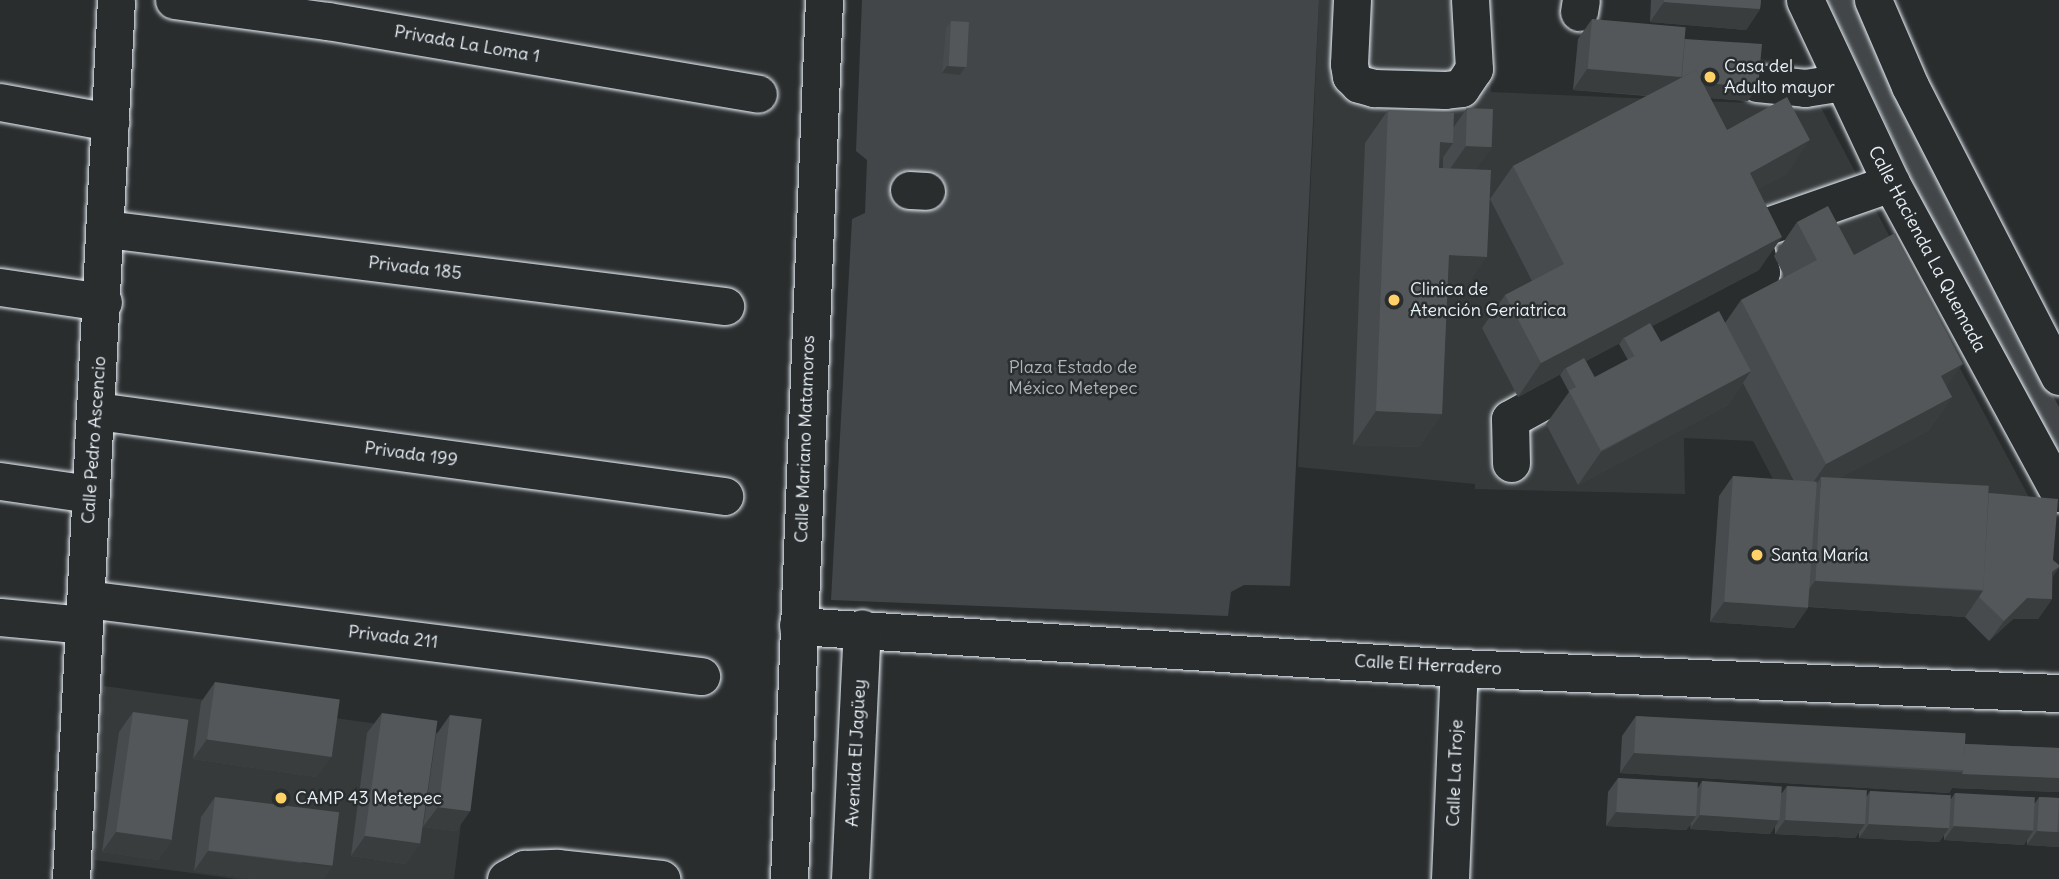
<!DOCTYPE html>
<html>
<head>
<meta charset="utf-8">
<style>
	body { margin:0 }
	#map { position:relative; width:2059px; height:879px; overflow:hidden; background:#2a2d2e; font-family:Delius,sans-serif }
	div>[style] { position:absolute }
	[style*='--x'] { left:calc(var(--x)*1px); top:calc(var(--y)*1px); width:calc(var(--w)*1px); rotate:calc(var(--a)*1deg) }
	.built>* { inset:0; background:#363a3b }
	.green>* { inset:0; background:#424648 }
	.roads { filter:drop-shadow(0 0 2px #e8f1f8) drop-shadow(0 0 2px #e8f1f8) }
	.minor>* { height:37px; margin:-18.5px; padding:0 18.5px; transform-origin:18.5px; border-radius:18.5px; background:#2a2d2e }
	.wall>* { inset:0; background:#474b4d }
	.shaded-wall>* { inset:0; background:#3a3d3e }
	.building>* { inset:0; background:#535759; transform-origin:0 0 }
	.dots>* { width:19px; height:19px; translate:-50% -50%; box-sizing:border-box; border:4px solid #2a2d2e; border-radius:50% }
	span { translate:-50% -50%; white-space:nowrap; text-align:center; line-height:1.15; -webkit-text-stroke:5px #2a2d2e; paint-order:stroke }
	.street-label { font-size:18px; color:#e8f1f8 }
	.poi-label { font-size:18px; color:#e8f1f8 }
	.left { translate:0 -50%; text-align:left }
	.park-label { font-size:18px; color:#aeb5ba }
</style>
</head>
<body>
<div id="map">
	<div class="built">
		<i style="clip-path:polygon(1319px 0,1484px 0,1491px 92px,1820px 106px,2040px 518px,1785px 502px,1753px 441px,1684px 438px,1685px 494px,1475px 489px,1475px 484px,1298px 467px)"></i>
		<i style="clip-path:polygon(104px 686px,472px 737px,454px 879px,237px 879px,94px 860px)"></i>
	</div>
	<div class="green">
		<i style="clip-path:polygon(862px 0,1319px 0,1290px 586px,1244px 585px,1231px 592px,1228px 616px,831px 600px,852px 219px,865px 213px,867px 160px,856px 151px)"></i>
		<i style="clip-path:polygon(1827px 0,1853px 0,1959px 221px,2059px 407px,2059px 461px,1936px 230px)"></i>
	</div>
	<div class="roads">
		<div class="minor">
			<i style="--x:174;--y:0;--w:155;--a:7.8"></i>
			<i style="--x:328;--y:21;--w:436;--a:9.6"></i>
			<i style="--x:1352;--y:0;--w:64;--a:92.7"></i>
			<i style="--x:1349;--y:64;--w:12;--a:81"></i>
			<i style="--x:1351;--y:76;--w:11;--a:45"></i>
			<i style="--x:1359;--y:84;--w:16;--a:15"></i>
			<i style="--x:1374;--y:88;--w:71;--a:1.6"></i>
			<i style="--x:1445;--y:90;--w:16;--a:-7"></i>
			<i style="--x:1461;--y:88;--w:23;--a:-56"></i>
			<i style="--x:1474;--y:69;--w:69;--a:-93.3"></i>
			<i style="--x:1805;--y:0;--w:202;--a:64.8"></i>
			<i style="--x:1891;--y:183;--w:353;--a:61.5"></i>
			<i style="--x:1873;--y:0;--w:94;--a:66.7"></i>
			<i style="--x:1910;--y:86;--w:326;--a:62.8"></i>
			<i style="--x:1579;--y:12;--w:12;--a:-81"></i>
			<i style="--x:1757;--y:83;--w:48;--a:5.9"></i>
			<i style="--x:1805;--y:88;--w:37;--a:-9"></i>
			<i style="--x:0;--y:102;--w:112;--a:10.3"></i>
			<i style="--x:909;--y:190;--w:17;--a:3"></i>
			<i style="--x:106;--y:229;--w:624;--a:7.09"></i>
			<i style="--x:0;--y:287;--w:104;--a:8.3"></i>
			<i style="--x:1641;--y:351;--w:123;--a:-28.6"></i>
			<i style="--x:1749;--y:292;--w:23;--a:-59"></i>
			<i style="--x:1761;--y:272;--w:30;--a:-104"></i>
			<i style="--x:1754;--y:243;--w:13;--a:-81"></i>
			<i style="--x:1756;--y:230;--w:143;--a:-19.2"></i>
			<i style="--x:1582;--y:380;--w:54;--a:-26.6"></i>
			<i style="--x:97;--y:411;--w:633;--a:7.72"></i>
			<i style="--x:1511;--y:463;--w:44;--a:-91.3"></i>
			<i style="--x:1510;--y:419;--w:68;--a:-28.8"></i>
			<i style="--x:0;--y:481;--w:91;--a:8.2"></i>
			<i style="--x:86;--y:599;--w:620;--a:7.14"></i>
			<i style="--x:0;--y:617;--w:84;--a:5.4"></i>
			<i style="--x:798;--y:626;--w:662;--a:3.64"></i>
			<i style="--x:1459;--y:668;--w:601;--a:2.39"></i>
			<i style="--x:71;--y:879;--w:880;--a:-87.07"></i>
			<i style="--x:506;--y:879;--w:21;--a:-29"></i>
			<i style="--x:524;--y:869;--w:33;--a:-2"></i>
			<i style="--x:557;--y:868;--w:105;--a:6"></i>
			<i style="--x:789;--y:879;--w:880;--a:-87.72"></i>
			<i style="--x:850;--y:879;--w:251;--a:-87.3"></i>
			<i style="--x:1450;--y:879;--w:211;--a:-87.6"></i>
		</div>
	</div>
	<div class="wall">
		<i style="clip-path:polygon(1651px 0,1761px 0,1760px 9px,1746px 30px,1650px 22px)"></i>
		<i style="clip-path:polygon(evenodd,1592px 19px,1685px 39px,1748px 101px,1710px 98px,1727px 130px,1787px 174px,1758px 189px,1759px 270px,1652px 326px,1661px 342px,1725px 323px,1741px 300px,1785px 277px,1774px 256px,1797px 222px,1854px 255px,1946px 387px,1952px 397px,1928px 431px,1839px 478px,1989px 493px,2053px 560px,2052px 599px,2038px 619px,2013px 619px,1989px 641px,1965px 617px,1808px 607px,1794px 628px,1710px 622px,1719px 496px,1733px 476px,1794px 481px,1743px 383px,1728px 405px,1578px 485px,1546px 424px,1569px 392px,1560px 375px,1561px 374px,1518px 397px,1482px 328px,1505px 295px,1532px 281px,1490px 199px,1513px 166px,1647px 96px,1573px 90px,1578px 39px,1592px 19px,1620px 343px,1619px 344px,1628px 360px,1595px 378px,1586px 361px,1620px 343px)"></i>
		<i style="clip-path:polygon(951px 21px,965px 67px,960px 75px,942px 73px,946px 28px)"></i>
		<i style="clip-path:polygon(evenodd,1467px 108px,1492px 147px,1476px 169px,1464px 290px,1447px 289px,1442px 414px,1419px 447px,1353px 445px,1365px 143px,1388px 110px,1453px 128px,1467px 108px,1443px 156px,1443px 168px,1439px 168px,1439px 162px,1443px 156px)"></i>
		<i style="clip-path:polygon(215px 682px,317px 777px,193px 759px,201px 702px)"></i>
		<i style="clip-path:polygon(133px 712px,172px 840px,158px 860px,102px 852px,119px 732px)"></i>
		<i style="clip-path:polygon(382px 713px,406px 864px,351px 856px,367px 733px)"></i>
		<i style="clip-path:polygon(450px 715px,470px 811px,456px 831px,423px 827px,436px 735px)"></i>
		<i style="clip-path:polygon(1636px 716px,1965px 744px,2059px 748px,2059px 792px,1952px 788px,1949px 793px,1620px 773px,1622px 736px)"></i>
		<i style="clip-path:polygon(1618px 778px,1698px 788px,1702px 781px,1782px 793px,1787px 786px,1867px 796px,1870px 791px,1951px 799px,1955px 793px,2035px 803px,2039px 797px,2059px 798px,2059px 847px,2027px 845px,2027px 839px,2024px 845px,1944px 840px,1944px 835px,1939px 842px,1859px 838px,1859px 832px,1855px 838px,1775px 834px,1775px 826px,1770px 834px,1690px 829px,1691px 824px,1686px 830px,1606px 826px,1608px 792px)"></i>
		<i style="clip-path:polygon(215px 797px,324px 879px,255px 879px,194px 871px,201px 817px)"></i>
	</div>
	<div class="shaded-wall">
		<i style="clip-path:polygon(1664px 2px,1760px 9px,1746px 30px,1650px 22px)"></i>
		<i style="clip-path:polygon(947px 66px,965px 67px,960px 75px,942px 73px)"></i>
		<i style="clip-path:polygon(1587px 69px,1682px 77px,1758px 87px,1748px 101px,1670px 95px,1668px 97px,1573px 90px)"></i>
		<i style="clip-path:polygon(1810px 140px,1787px 174px,1726px 207px,1750px 173px)"></i>
		<i style="clip-path:polygon(1440px 142px,1453px 143px,1430px 176px)"></i>
		<i style="clip-path:polygon(1466px 146px,1492px 147px,1469px 180px,1443px 179px)"></i>
		<i style="clip-path:polygon(1782px 237px,1759px 270px,1626px 340px,1624px 337px,1620px 343px,1567px 371px,1565px 368px,1561px 374px,1518px 397px,1541px 363px)"></i>
		<i style="clip-path:polygon(1449px 255px,1487px 257px,1464px 290px,1425px 289px)"></i>
		<i style="clip-path:polygon(1963px 364px,1939px 397px,1941px 376px)"></i>
		<i style="clip-path:polygon(1751px 371px,1728px 405px,1578px 485px,1601px 452px)"></i>
		<i style="clip-path:polygon(1952px 397px,1928px 431px,1820px 488px,1821px 477px,1810px 494px,1803px 497px,1826px 464px)"></i>
		<i style="clip-path:polygon(1376px 411px,1442px 414px,1419px 447px,1353px 445px)"></i>
		<i style="clip-path:polygon(2059px 567px,2059px 568px,2046px 586px,2052px 572px)"></i>
		<i style="clip-path:polygon(1815px 581px,1983px 591px,1965px 617px,1797px 606px)"></i>
		<i style="clip-path:polygon(2027px 598px,2052px 599px,2038px 619px,2013px 619px,1989px 641px,2004px 621px)"></i>
		<i style="clip-path:polygon(1724px 602px,1808px 608px,1794px 628px,1710px 622px)"></i>
		<i style="clip-path:polygon(207px 739px,332px 756px,317px 777px,193px 759px)"></i>
		<i style="clip-path:polygon(1634px 753px,2059px 778px,2059px 792px,1952px 788px,1949px 793px,1620px 773px)"></i>
		<i style="clip-path:polygon(438px 807px,470px 811px,456px 831px,423px 827px)"></i>
		<i style="clip-path:polygon(1616px 812px,1696px 816px,1686px 830px,1606px 826px)"></i>
		<i style="clip-path:polygon(1700px 815px,1780px 819px,1770px 834px,1690px 829px)"></i>
		<i style="clip-path:polygon(1785px 820px,1865px 824px,1855px 838px,1775px 834px)"></i>
		<i style="clip-path:polygon(1869px 824px,1949px 828px,1939px 842px,1859px 838px)"></i>
		<i style="clip-path:polygon(1954px 826px,2033px 831px,2024px 845px,1944px 840px)"></i>
		<i style="clip-path:polygon(2037px 831px,2059px 832px,2059px 847px,2027px 845px)"></i>
		<i style="clip-path:polygon(116px 832px,172px 840px,158px 860px,102px 852px)"></i>
		<i style="clip-path:polygon(365px 836px,421px 843px,406px 864px,351px 856px)"></i>
		<i style="clip-path:polygon(208px 851px,332px 867px,324px 879px,255px 879px,194px 871px)"></i>
	</div>
	<div class="building">
		<i style="clip-path:polygon(1664px 0,1761px 0,1760px 9px,1664px 2px)"></i>
		<i style="left:1592px;top:19px;width:94px;height:50px;rotate:5deg"></i>
		<i style="left:951px;top:21px;width:18px;height:45px;rotate:3deg"></i>
		<i style="clip-path:polygon(1685px 39px,1762px 44px,1758px 87px,1703px 83px,1696px 70px,1682px 77px)"></i>
		<i style="clip-path:polygon(1696px 70px,1727px 130px,1787px 97px,1810px 140px,1750px 173px,1782px 237px,1541px 363px,1505px 295px,1564px 264px,1513px 166px)"></i>
		<i style="left:1467px;top:108px;width:26px;height:38px;rotate:2deg"></i>
		<i style="clip-path:polygon(1388px 110px,1454px 113px,1453px 143px,1440px 142px,1439px 168px,1491px 170px,1487px 257px,1449px 255px,1442px 414px,1376px 411px)"></i>
		<i style="clip-path:polygon(1828px 206px,1854px 255px,1895px 233px,1963px 364px,1941px 376px,1952px 397px,1826px 464px,1741px 300px,1817px 260px,1797px 222px)"></i>
		<i style="left:1719px;top:311px;width:68px;height:170px;rotate:62deg"></i>
		<i style="left:1650px;top:323px;width:22px;height:30px;rotate:60deg"></i>
		<i style="left:1584px;top:358px;width:23px;height:21px;rotate:61deg"></i>
		<i style="left:1733px;top:476px;width:84px;height:126px;rotate:4deg"></i>
		<i style="left:1821px;top:477px;width:168px;height:104px;rotate:3deg"></i>
		<i style="clip-path:polygon(1989px 493px,2058px 499px,2053px 560px,2059px 565px,2059px 567px,2052px 572px,2052px 599px,2027px 598px,2004px 621px,1979px 597px,1983px 591px)"></i>
		<i style="left:215px;top:682px;width:126px;height:58px;rotate:8deg"></i>
		<i style="left:133px;top:712px;width:56px;height:121px;rotate:8deg"></i>
		<i style="left:382px;top:713px;width:56px;height:124px;rotate:8deg"></i>
		<i style="left:450px;top:715px;width:32px;height:93px;rotate:7deg"></i>
		<i style="left:1636px;top:716px;width:330px;height:37px;rotate:3deg"></i>
		<i style="clip-path:polygon(1965px 744px,2059px 748px,2059px 778px,1962px 774px,1963px 772px)"></i>
		<i style="left:1618px;top:778px;width:80px;height:34px;rotate:3deg"></i>
		<i style="left:1702px;top:781px;width:80px;height:34px;rotate:4deg"></i>
		<i style="left:1787px;top:786px;width:80px;height:34px;rotate:3deg"></i>
		<i style="left:1870px;top:791px;width:81px;height:33px;rotate:3deg"></i>
		<i style="left:1955px;top:793px;width:80px;height:33px;rotate:3deg"></i>
		<i style="left:215px;top:797px;width:125px;height:54px;rotate:7deg"></i>
		<i style="left:2039px;top:797px;width:20px;height:34px;rotate:3deg"></i>
	</div>
	<div class="dots">
		<i style="left:1710px;top:77px;background:#ffd166"></i>
		<i style="left:1394px;top:300px;background:#ffd166"></i>
		<i style="left:1757px;top:555px;background:#ffd166"></i>
		<i style="left:281px;top:798px;background:#ffd166"></i>
	</div>
	<div class="street-label">
		<span style="left:467px;top:44px;rotate:10deg">Privada La Loma 1</span>
		<span style="left:1927px;top:249px;rotate:62deg">Calle Hacienda La Quemada</span>
		<span style="left:415px;top:268px;rotate:7deg">Privada 185</span>
		<span style="left:805px;top:439px;rotate:-88deg">Calle Mariano Matamoros</span>
		<span style="left:94px;top:440px;rotate:-86deg">Calle Pedro Ascencio</span>
		<span style="left:411px;top:454px;rotate:8deg">Privada 199</span>
		<span style="left:393px;top:637px;rotate:7deg">Privada 211</span>
		<span style="left:1428px;top:665px;rotate:3deg">Calle El Herradero</span>
		<span style="left:856px;top:753px;rotate:-87deg">Avenida El Jagüey</span>
		<span style="left:1455px;top:773px;rotate:-88deg">Calle La Troje</span>
	</div>
	<div class="poi-label">
		<span class="left" style="left:1724px;top:77px">Casa del<br>Adulto mayor</span>
		<span class="left" style="left:1410px;top:300px">Clinica de<br>Atención Geriatrica</span>
		<span class="left" style="left:1771px;top:555px">Santa María</span>
		<span class="left" style="left:295px;top:798px">CAMP 43 Metepec</span>
	</div>
	<div class="park-label">
		<span style="left:1073px;top:378px">Plaza Estado de<br>México Metepec</span>
	</div>
</div>
</body>
</html>
